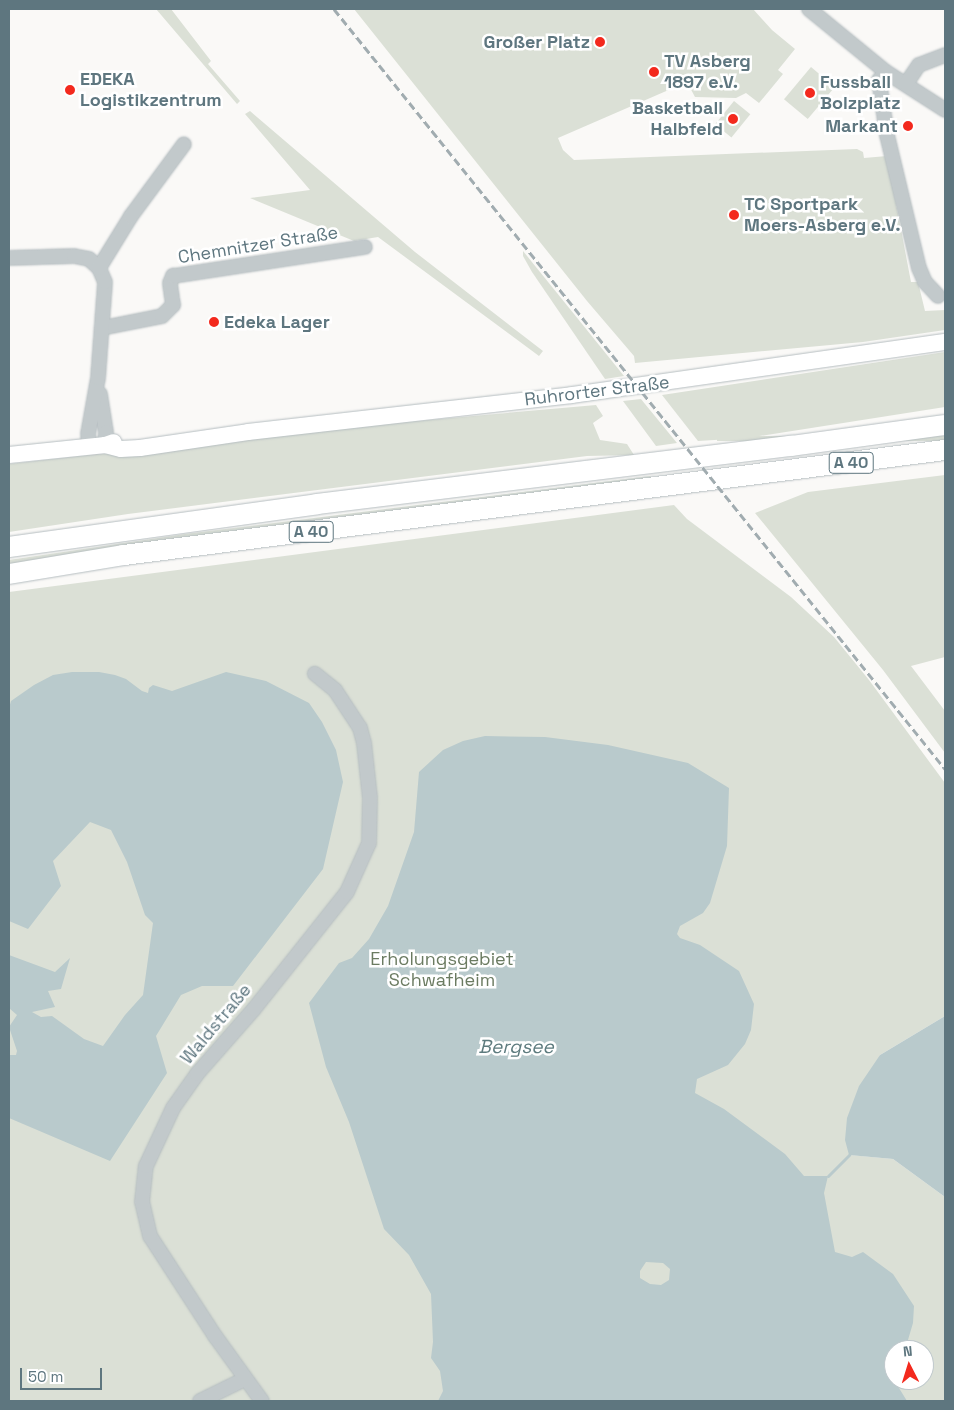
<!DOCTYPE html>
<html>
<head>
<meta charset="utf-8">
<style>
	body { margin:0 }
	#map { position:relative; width:954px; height:1410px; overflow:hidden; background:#faf9f7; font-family:"Space Grotesk",sans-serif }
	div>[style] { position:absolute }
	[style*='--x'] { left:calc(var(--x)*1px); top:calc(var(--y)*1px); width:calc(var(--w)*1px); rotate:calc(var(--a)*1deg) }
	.green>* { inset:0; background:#dbe0d6; transform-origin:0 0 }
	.water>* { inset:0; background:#b9cacc }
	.stream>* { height:3px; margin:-1.5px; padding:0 1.5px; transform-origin:1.5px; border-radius:1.5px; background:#b9cacc }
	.roads { filter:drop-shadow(0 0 1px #b5bdc0) drop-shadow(0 0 1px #b5bdc0) }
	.minor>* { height:14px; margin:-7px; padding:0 7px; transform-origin:7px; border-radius:7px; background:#c2c9cb }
	.major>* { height:16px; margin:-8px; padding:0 8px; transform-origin:8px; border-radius:8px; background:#fff }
	.highway>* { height:20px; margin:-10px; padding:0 10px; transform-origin:10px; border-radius:10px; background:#fff }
	.rail>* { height:3px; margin-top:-1.5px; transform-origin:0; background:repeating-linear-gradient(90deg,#a1acb0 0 8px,transparent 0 12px) }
	.dots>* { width:14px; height:14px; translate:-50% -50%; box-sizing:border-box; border:2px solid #fff; border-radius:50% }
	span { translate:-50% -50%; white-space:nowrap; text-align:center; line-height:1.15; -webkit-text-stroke:5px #fff; paint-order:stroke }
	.shield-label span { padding:1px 4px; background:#fff; border:1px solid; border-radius:4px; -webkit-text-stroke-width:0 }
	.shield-label { font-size:16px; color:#5e767f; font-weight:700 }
	.poi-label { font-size:18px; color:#5e767f; font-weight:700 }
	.right { translate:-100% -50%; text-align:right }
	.left { translate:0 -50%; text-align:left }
	.street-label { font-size:18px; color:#5e767f }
	.park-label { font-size:18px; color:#6b7b61 }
	.water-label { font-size:19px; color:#5d7b7e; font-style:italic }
	.frame { position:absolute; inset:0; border:10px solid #5e767f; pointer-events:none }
	.north { position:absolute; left:884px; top:1340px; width:50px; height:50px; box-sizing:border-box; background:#fff; border:1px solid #bfc8cc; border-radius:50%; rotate:355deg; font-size:14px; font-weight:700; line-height:20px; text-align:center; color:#5e767f }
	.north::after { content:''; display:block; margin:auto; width:18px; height:22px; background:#f3291d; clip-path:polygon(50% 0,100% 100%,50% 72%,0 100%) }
	.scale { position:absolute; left:20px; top:1368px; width:82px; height:22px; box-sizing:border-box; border:2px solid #5e767f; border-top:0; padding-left:6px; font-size:15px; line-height:18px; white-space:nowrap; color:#5e767f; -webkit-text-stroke:4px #fff; paint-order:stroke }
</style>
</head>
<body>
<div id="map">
	<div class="green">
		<i style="clip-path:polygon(156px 9px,171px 9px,211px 61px,208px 64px,240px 101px,237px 104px)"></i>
		<i style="clip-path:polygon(354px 9px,753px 9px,772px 30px,795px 49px,778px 70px,783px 74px,759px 103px,746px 93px,736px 98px,695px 97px,687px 82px,558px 138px,563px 150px,574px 160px,857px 149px,863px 152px,864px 158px,887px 156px,911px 282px,918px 282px,925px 311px,945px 310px,945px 330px,863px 342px,635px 363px,634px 356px,587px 301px)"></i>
		<i style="left:811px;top:67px;width:31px;height:42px;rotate:40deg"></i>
		<i style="left:734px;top:101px;width:21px;height:30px;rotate:39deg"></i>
		<i style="clip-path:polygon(250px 111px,415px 252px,543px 351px,539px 356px,378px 237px,354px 241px,250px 198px,310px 190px,245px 114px)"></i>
		<i style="clip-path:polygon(523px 251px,574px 314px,624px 376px,605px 379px,532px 272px,523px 256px)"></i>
		<i style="clip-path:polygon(945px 352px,945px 407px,747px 438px,698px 441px,662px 395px)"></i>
		<i style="clip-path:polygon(641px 399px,645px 404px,677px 443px,656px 446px,623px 401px)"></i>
		<i style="clip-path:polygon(596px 405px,603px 416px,593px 423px,600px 440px,627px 444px,634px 455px,587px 456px,128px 514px,9px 532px,9px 464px,96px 454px,138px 453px,326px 429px)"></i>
		<i style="left:945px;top:436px;width:5px;height:228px;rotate:90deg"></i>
		<i style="clip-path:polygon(945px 475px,945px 657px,911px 666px,945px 711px,945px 753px,883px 670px,755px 513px,808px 492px)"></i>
		<i style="clip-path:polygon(650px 476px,654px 479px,9px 564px,9px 560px,185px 534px)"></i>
		<i style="clip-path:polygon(evenodd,674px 505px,687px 519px,791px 597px,834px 637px,869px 680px,945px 783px,945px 1016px,880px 1055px,850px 1155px,893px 1159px,945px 1197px,945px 1401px,9px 1401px,9px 592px,674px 505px,894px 1350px,924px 1350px,924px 1380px,894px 1380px,894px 1350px)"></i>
	</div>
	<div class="water">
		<i style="clip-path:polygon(72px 672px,99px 672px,115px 675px,126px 679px,142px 691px,148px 693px,149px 688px,153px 685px,172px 691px,226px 672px,266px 681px,309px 703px,322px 722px,336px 750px,343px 782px,323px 869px,233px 986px,202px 986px,181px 995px,156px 1036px,167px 1073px,110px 1161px,9px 1118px,9px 1055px,16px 1055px,17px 1051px,9px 1027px,17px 1015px,9px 1008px,9px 955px,55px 972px,70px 958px,61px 989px,48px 991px,55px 1007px,32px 1012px,41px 1017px,52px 1016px,84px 1039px,103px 1046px,125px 1015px,143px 995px,153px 923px,145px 915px,127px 862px,111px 830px,90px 822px,53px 861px,61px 886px,28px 929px,9px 921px,9px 708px,11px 701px,34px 685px,53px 675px)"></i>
		<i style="clip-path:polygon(evenodd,485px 736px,545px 737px,608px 745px,688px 763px,729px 788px,727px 846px,710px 903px,703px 913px,680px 926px,677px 934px,680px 938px,700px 945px,739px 971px,754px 1004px,751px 1030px,745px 1044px,728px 1065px,697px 1079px,695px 1093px,724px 1109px,785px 1154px,804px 1176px,828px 1176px,824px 1193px,835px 1252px,852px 1257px,863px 1252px,893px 1274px,914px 1306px,913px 1323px,905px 1350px,894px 1350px,894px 1380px,907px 1401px,438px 1401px,443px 1391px,440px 1371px,431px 1358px,433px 1342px,431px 1294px,409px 1255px,384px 1229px,349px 1122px,326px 1067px,309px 1003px,339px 963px,352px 958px,369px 939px,388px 906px,414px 832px,419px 772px,443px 750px,463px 741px,485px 736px,646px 1262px,663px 1263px,670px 1269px,669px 1280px,661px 1285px,650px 1284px,640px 1278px,640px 1271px,646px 1262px)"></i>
		<i style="clip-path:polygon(945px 1016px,945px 1197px,893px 1159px,849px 1155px,845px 1140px,847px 1118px,859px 1086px,880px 1055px)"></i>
	</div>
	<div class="stream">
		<i style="--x:828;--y:1176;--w:30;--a:-45"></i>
	</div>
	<div class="roads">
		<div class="minor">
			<i style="--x:809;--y:9;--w:99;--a:39.3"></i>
			<i style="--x:886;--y:72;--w:70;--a:32.8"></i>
			<i style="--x:886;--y:72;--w:11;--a:131"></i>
			<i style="--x:879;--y:80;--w:56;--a:81.7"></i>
			<i style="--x:887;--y:135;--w:137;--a:76.5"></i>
			<i style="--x:919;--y:268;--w:15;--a:67"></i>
			<i style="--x:925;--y:282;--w:19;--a:47"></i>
			<i style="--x:906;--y:84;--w:23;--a:-56"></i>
			<i style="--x:919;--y:65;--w:28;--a:-21"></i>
			<i style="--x:9;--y:258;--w:65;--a:-1.8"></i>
			<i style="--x:74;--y:256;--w:15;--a:11"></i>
			<i style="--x:89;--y:259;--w:13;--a:42"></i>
			<i style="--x:102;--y:328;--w:61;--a:-11.3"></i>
			<i style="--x:162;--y:316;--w:16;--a:-45"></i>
			<i style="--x:173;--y:305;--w:22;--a:-98"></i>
			<i style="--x:170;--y:283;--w:8;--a:-67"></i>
			<i style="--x:173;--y:276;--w:194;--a:-8.6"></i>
			<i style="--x:100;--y:394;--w:38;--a:81"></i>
			<i style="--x:106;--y:432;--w:13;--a:94"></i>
			<i style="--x:89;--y:447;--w:13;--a:-94"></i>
			<i style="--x:88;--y:434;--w:57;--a:-79.9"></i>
			<i style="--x:98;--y:378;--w:96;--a:-85.8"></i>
			<i style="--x:105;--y:282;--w:15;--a:-113"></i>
			<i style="--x:99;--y:268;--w:61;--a:-58.4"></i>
			<i style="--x:131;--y:216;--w:89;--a:-53.6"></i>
			<i style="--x:200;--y:1401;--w:50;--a:-26.1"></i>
			<i style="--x:262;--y:1401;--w:80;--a:-125.9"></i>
			<i style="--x:215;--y:1336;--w:119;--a:-123"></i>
			<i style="--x:150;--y:1236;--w:35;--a:-103"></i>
			<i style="--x:142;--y:1202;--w:36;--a:-84"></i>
			<i style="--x:146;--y:1166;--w:64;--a:-65"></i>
			<i style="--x:173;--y:1108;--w:42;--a:-54.8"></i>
			<i style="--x:197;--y:1074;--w:86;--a:-48.8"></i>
			<i style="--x:254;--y:1009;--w:149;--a:-51.5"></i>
			<i style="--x:347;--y:892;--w:54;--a:-65.8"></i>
			<i style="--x:369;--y:843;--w:45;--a:-88.7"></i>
			<i style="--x:370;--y:798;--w:55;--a:-96.2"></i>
			<i style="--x:364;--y:743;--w:16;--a:-105"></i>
			<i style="--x:360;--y:728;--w:45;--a:-123.3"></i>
			<i style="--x:335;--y:690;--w:26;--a:-141"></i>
		</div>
		<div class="major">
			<i style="--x:105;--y:445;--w:16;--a:14"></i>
			<i style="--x:121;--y:449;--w:19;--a:-3"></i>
			<i style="--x:140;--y:448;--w:109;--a:-8.4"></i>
			<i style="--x:248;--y:432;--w:326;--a:-6.5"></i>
			<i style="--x:572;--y:395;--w:377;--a:-8.1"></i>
			<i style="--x:9;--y:455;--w:97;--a:-5.9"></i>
			<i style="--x:105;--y:445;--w:9;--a:-18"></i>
		</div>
		<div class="highway">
			<i style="--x:9;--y:547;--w:311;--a:-7.9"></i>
			<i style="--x:317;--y:504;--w:478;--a:-7"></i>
			<i style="--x:791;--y:446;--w:155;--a:-7.8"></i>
			<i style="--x:9;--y:574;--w:117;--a:-9.4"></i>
			<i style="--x:124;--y:555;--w:828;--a:-7.29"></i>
		</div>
	</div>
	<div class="rail">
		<i style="--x:334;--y:9;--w:975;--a:51.2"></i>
	</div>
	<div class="dots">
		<i style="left:600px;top:42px;background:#f3291d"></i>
		<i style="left:654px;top:72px;background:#f3291d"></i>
		<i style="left:70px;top:90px;background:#f3291d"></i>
		<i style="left:810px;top:93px;background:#f3291d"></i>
		<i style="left:733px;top:119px;background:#f3291d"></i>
		<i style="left:908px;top:126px;background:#f3291d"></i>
		<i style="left:734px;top:215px;background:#f3291d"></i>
		<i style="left:214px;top:322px;background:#f3291d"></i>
	</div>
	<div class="shield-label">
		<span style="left:851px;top:463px">A 40</span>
		<span style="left:311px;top:532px">A 40</span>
	</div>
	<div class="poi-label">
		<span class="right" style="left:590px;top:42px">Großer Platz</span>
		<span class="left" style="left:664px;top:72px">TV Asberg<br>1897 e.V.</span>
		<span class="left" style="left:80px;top:90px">EDEKA<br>Logistikzentrum</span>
		<span class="left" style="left:820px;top:93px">Fussball<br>Bolzplatz</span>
		<span class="right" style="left:723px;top:119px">Basketball<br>Halbfeld</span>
		<span class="right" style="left:898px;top:126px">Markant</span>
		<span class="left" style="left:744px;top:215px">TC Sportpark<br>Moers-Asberg e.V.</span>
		<span class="left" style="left:224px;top:322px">Edeka Lager</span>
	</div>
	<div class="street-label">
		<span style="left:258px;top:245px;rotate:-9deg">Chemnitzer Straße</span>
		<span style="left:597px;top:391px;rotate:-7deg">Ruhrorter Straße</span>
		<span style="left:216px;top:1024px;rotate:-50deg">Waldstraße</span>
	</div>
	<div class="park-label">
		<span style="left:442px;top:970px">Erholungsgebiet<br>Schwafheim</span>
	</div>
	<div class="water-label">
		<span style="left:516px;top:1047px">Bergsee</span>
	</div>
	<div class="frame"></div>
	<div class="north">N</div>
	<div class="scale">50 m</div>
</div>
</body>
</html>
